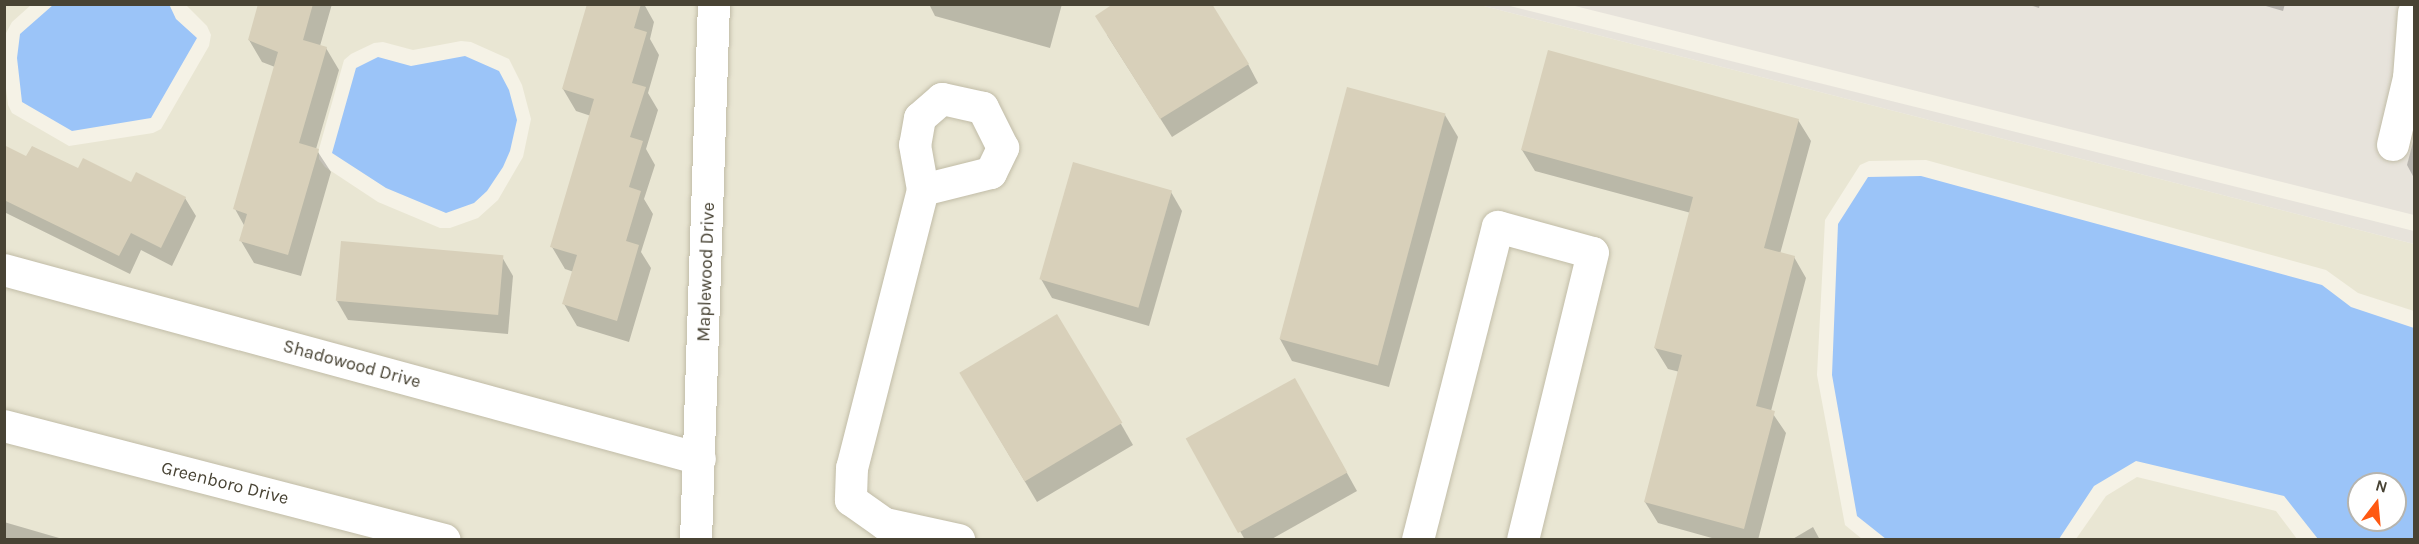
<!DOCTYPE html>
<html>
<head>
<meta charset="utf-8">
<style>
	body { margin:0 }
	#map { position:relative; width:2419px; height:544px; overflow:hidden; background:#f5f2e6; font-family:Karla,sans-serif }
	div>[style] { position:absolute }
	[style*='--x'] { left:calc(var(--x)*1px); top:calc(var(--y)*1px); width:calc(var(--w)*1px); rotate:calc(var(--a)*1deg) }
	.residential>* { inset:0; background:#e9e6d3 }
	.industrial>* { inset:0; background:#e7e3db }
	.water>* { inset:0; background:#9bc4f8 }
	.shadow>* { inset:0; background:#0003 }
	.building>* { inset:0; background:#d8d0ba; transform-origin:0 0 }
	.roads { filter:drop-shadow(0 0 2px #c1bca7) drop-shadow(0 0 2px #c1bca7) }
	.minor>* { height:32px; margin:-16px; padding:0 16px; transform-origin:16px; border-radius:16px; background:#fff }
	span { translate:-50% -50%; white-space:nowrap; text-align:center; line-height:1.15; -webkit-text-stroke:5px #fff; paint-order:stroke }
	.street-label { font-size:18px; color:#484334 }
	.frame { position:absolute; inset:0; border:6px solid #484334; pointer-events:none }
	.north { position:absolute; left:2347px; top:472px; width:60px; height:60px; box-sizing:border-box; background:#fff; border:2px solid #b6b4ae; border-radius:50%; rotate:16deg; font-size:16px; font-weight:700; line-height:24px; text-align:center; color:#484334 }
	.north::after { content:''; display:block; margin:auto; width:21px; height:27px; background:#ff5912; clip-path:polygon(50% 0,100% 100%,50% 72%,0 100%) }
</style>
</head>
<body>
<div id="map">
	<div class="residential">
		<i style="clip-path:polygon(5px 4px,31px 5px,12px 22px,6px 33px,5px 49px)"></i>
		<i style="clip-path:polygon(evenodd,186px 5px,1480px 5px,2414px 244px,2414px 311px,2358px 293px,2326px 270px,1926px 160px,1869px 161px,1860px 165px,1825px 220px,1817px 375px,1845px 525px,1862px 539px,5px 539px,4px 72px,8px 105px,12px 113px,69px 146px,153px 133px,161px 129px,209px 46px,211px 35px,207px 26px,186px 5px,461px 41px,471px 42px,509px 59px,522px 85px,531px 119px,523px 157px,498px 200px,478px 218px,450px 228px,440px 228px,378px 202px,325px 167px,319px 159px,319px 149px,344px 60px,351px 54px,374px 43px,383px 42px,413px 50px,461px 41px)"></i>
		<i style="clip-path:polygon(2137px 477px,2276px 511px,2297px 539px,2076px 539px,2106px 496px)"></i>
	</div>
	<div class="industrial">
		<i style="clip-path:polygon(1480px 5px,1506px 5px,2414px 231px,2414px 244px)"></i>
		<i style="clip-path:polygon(1571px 5px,2414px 5px,2414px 215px)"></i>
	</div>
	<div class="water">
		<i style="clip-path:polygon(169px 4px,176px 19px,197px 38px,151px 118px,72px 131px,22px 102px,17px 58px,20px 34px,53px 5px)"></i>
		<i style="clip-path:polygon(465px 56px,499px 71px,509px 90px,517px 120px,510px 151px,503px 167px,487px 191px,474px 203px,446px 213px,386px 188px,332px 153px,356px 68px,378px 57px,411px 66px)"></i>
		<i style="clip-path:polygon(evenodd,1921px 176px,2322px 285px,2351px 307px,2414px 328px,2414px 539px,2318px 539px,2284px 496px,2136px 461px,2094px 486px,2059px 539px,1886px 539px,1857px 516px,1832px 375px,1838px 224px,1868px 177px,1921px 176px,2359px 484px,2395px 484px,2395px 520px,2359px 520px,2359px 484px)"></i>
	</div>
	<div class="shadow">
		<i style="clip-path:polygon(260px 4px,332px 4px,320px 46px,326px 48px,339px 70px,316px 149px,331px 172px,301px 276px,254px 263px,241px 241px,245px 227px,235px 209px,275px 67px,262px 62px,249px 40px)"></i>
		<i style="clip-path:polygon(589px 4px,644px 4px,654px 22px,650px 39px,659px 55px,648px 93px,658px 110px,646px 149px,655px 165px,644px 199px,653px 214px,641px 252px,651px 268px,629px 342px,577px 326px,564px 304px,574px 272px,565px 269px,552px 247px,591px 116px,576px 111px,563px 89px)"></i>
		<i style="clip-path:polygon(929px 4px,1062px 4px,1050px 48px,935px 16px)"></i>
		<i style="clip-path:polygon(2026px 4px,2040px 4px,2039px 8px)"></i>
		<i style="clip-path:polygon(2259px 4px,2285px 4px,2283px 11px)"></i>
		<i style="clip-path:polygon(1107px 35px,1248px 64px,1258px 83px,1172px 137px)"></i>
		<i style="clip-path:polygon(1445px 115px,1458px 137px,1389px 387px,1292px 361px,1280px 339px)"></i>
		<i style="clip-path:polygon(1798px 120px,1811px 141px,1780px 254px,1794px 257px,1806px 278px,1771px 411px,1786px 433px,1758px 540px,1719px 540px,1658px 523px,1645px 502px,1680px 372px,1668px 369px,1655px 348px,1691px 213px,1535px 171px,1522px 150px)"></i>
		<i style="clip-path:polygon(2414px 138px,2414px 178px,2407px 165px)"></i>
		<i style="clip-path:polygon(4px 147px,27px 158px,185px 198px,196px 216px,172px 266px,141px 250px,130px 274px,4px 212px)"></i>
		<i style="clip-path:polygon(1171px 192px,1182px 211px,1149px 326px,1052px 298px,1041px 279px)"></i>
		<i style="clip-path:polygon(502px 257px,513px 276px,508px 334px,348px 320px,337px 301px)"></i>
		<i style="clip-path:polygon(1295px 380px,1357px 491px,1270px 540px,1245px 540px,1188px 439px)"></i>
		<i style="clip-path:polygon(973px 394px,1121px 424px,1133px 445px,1037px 502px)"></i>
		<i style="clip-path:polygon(4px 522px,66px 540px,4px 540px)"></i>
		<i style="clip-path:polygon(1813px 527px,1820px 540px,1791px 540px)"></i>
	</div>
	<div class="building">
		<i style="clip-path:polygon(258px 4px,313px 4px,303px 40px,327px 47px,299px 143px,319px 149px,288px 255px,239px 241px,247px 214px,233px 209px,278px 52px,248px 40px)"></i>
		<i style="clip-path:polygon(587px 4px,641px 4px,634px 28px,647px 32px,632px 83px,646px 87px,630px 137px,643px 141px,629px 187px,641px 191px,626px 241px,639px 245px,617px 321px,562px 304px,577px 255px,550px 247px,594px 99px,562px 89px)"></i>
		<i style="clip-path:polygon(1113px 4px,1212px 4px,1249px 64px,1160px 119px,1095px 16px)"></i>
		<i style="clip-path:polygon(1548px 50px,1799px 119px,1764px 248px,1795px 256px,1756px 406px,1775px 411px,1744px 529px,1644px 502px,1682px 355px,1654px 348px,1693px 197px,1521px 150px)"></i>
		<i style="left:1347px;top:87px;width:102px;height:261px;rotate:15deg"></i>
		<i style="clip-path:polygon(4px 145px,26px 156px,32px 146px,78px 168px,83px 158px,131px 182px,136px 172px,186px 197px,161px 248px,131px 233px,119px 256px,4px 200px)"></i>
		<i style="left:1073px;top:162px;width:103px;height:122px;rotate:16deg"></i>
		<i style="left:341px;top:241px;width:163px;height:60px;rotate:5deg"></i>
		<i style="left:1057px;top:314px;width:127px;height:114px;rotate:59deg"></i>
		<i style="left:1295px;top:378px;width:108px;height:125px;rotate:61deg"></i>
	</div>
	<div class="roads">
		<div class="minor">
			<i style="--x:2393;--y:145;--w:69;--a:-76.6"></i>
			<i style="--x:2409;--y:78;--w:65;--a:-85.6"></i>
			<i style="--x:923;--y:190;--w:70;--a:-14"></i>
			<i style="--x:991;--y:173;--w:28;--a:-64"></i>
			<i style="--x:1003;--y:148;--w:45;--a:-116.6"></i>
			<i style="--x:983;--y:108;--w:42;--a:-167.6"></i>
			<i style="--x:942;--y:99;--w:29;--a:139"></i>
			<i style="--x:920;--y:118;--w:27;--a:100"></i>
			<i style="--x:915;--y:145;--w:46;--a:79.9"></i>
			<i style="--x:923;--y:190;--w:287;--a:104.3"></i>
			<i style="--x:852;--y:468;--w:32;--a:92"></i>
			<i style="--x:851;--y:500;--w:42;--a:35.2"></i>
			<i style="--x:885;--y:524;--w:76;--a:12.2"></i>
			<i style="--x:4;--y:270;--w:721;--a:15.19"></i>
			<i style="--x:4;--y:426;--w:455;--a:14.5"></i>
			<i style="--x:696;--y:540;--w:536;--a:-88.08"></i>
			<i style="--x:1418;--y:540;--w:323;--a:-75.7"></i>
			<i style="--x:1498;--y:227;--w:98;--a:15.3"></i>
			<i style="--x:1593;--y:253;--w:295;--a:103.7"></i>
		</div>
	</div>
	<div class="street-label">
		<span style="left:706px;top:272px;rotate:-88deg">Maplewood Drive</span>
		<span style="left:352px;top:364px;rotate:15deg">Shadowood Drive</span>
		<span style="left:225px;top:483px;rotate:14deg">Greenboro Drive</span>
	</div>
	<div class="frame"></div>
	<div class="north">N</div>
</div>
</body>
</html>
